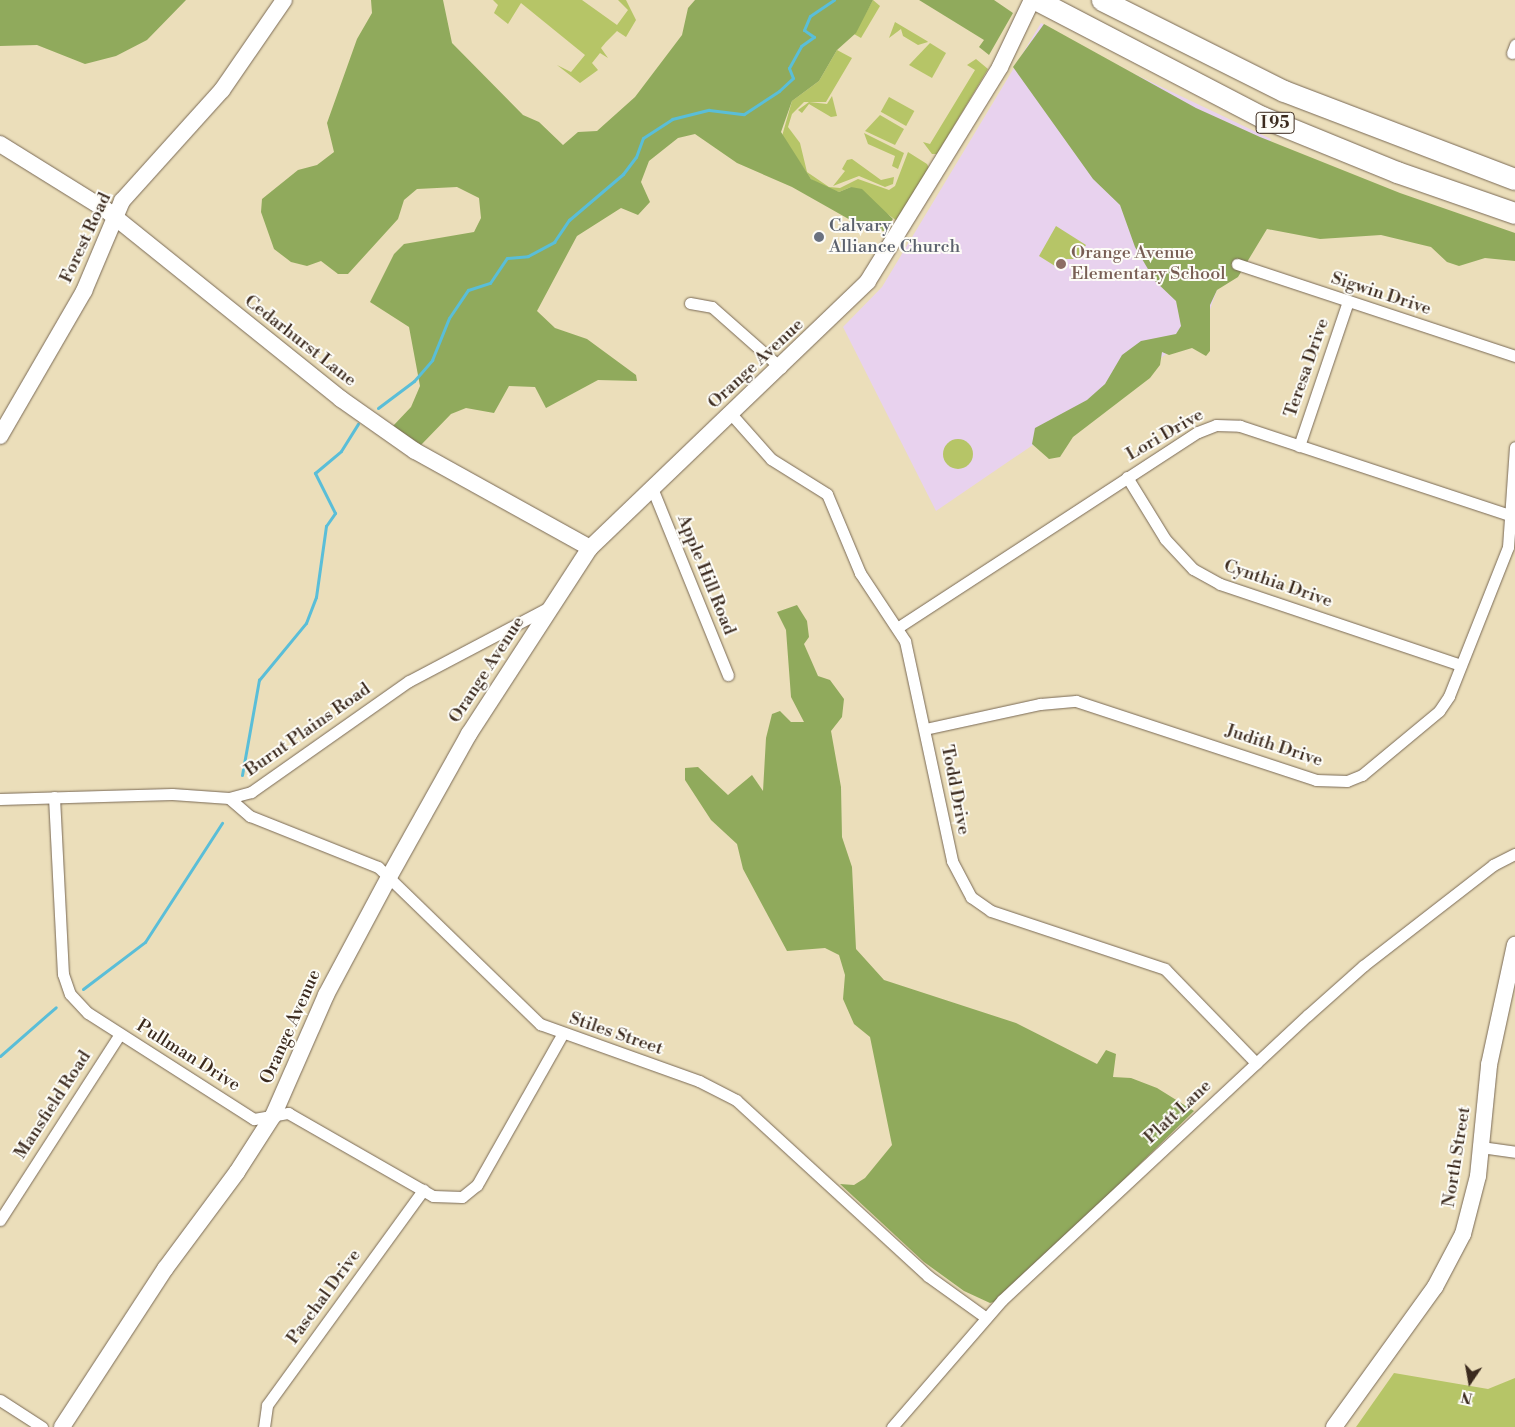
<!DOCTYPE html>
<html>
<head>
<meta charset="utf-8">
<style>
	body { margin:0 }
	#map { position:relative; width:1515px; height:1427px; overflow:hidden; background:#ebdeba; font-family:"Libre Bodoni",serif }
	div>[style] { position:absolute }
	[style*='--x'] { left:calc(var(--x)*1px); top:calc(var(--y)*1px); width:calc(var(--w)*1px); rotate:calc(var(--a)*1deg) }
	.built>* { inset:0; background:#e8d2ee }
	.green>* { inset:0; background:#b6c567; transform-origin:0 0 }
	.round { border-radius:50% }
	.forest>* { inset:0; background:#90aa5c }
	.stream>* { height:3px; margin:-1.5px; padding:0 1.5px; transform-origin:1.5px; border-radius:1.5px; background:#5abed8 }
	.roads { filter:drop-shadow(0 0 1px #796955) drop-shadow(0 0 1px #796955) }
	.street>* { height:11px; margin:-5.5px; padding:0 5.5px; transform-origin:5.5px; border-radius:5.5px; background:#fff }
	.secondary>* { height:16px; margin:-8px; padding:0 8px; transform-origin:8px; border-radius:8px; background:#fff }
	.highway>* { height:21px; margin:-10.5px; padding:0 10.5px; transform-origin:10.5px; border-radius:10.5px; background:#fff }
	.dots>* { width:14px; height:14px; translate:-50% -50%; box-sizing:border-box; border:2px solid #fdfcf7; border-radius:50% }
	span { translate:-50% -50%; white-space:nowrap; text-align:center; line-height:1.15; -webkit-text-stroke:4px #fdfcf7; paint-order:stroke }
	.shield-label span { padding:1px 4px; background:#fdfcf7; border:1px solid; border-radius:4px; -webkit-text-stroke-width:0 }
	.shield-label { font-size:16px; color:#3b2a1e; font-weight:700 }
	.worship-label { font-size:18px; color:#5b616d }
	.left { translate:0 -50%; text-align:left }
	.street-label { font-size:18px; color:#3b2a1e }
	.education-label { font-size:18px; color:#785e54 }
	.north { position:absolute; left:1445px; top:1357px; width:50px; height:50px; -webkit-text-stroke:4px #fdfcf7; paint-order:stroke; rotate:192deg; font-size:14px; font-weight:700; line-height:20px; text-align:center; color:#3b2a1e }
	.north::after { content:''; display:block; margin:auto; width:18px; height:22px; background:#3b2a1e; clip-path:polygon(50% 0,100% 100%,50% 72%,0 100%) }
</style>
</head>
<body>
<div id="map">
	<div class="built">
		<i style="clip-path:polygon(1041px 23px,1128px 71px,1271px 139px,1203px 329px,936px 511px,843px 327px,882px 287px)"></i>
	</div>
	<div class="green">
		<i style="clip-path:polygon(493px 0,582px 0,617px 25px,628px 10px,618px 0,626px 0,636px 20px,626px 37px,617px 31px,606px 42px,601px 48px,608px 58px,600px 53px,592px 63px,598px 70px,580px 83px,557px 65px,571px 72px,585px 55px,521px 3px,508px 24px,494px 13px,498px 5px)"></i>
		<i style="clip-path:polygon(873px 0,880px 6px,861px 38px,854px 34px)"></i>
		<i style="clip-path:polygon(895px 22px,927px 41px,928px 42px,918px 45px,903px 36px,901px 29px,889px 38px)"></i>
		<i style="clip-path:polygon(930px 43px,946px 53px,932px 78px,909px 65px)"></i>
		<i style="clip-path:polygon(837px 50px,852px 58px,826px 102px,804px 102px,792px 114px,788px 127px,800px 143px,807px 172px,829px 187px,840px 188px,858px 179px,889px 190px,895px 186px,908px 152px,927px 164px,929px 168px,897px 221px,851px 187px,839px 192px,823px 187px,811px 179px,782px 136px,792px 101px,819px 81px)"></i>
		<i style="clip-path:polygon(976px 59px,988px 69px,937px 154px,932px 154px,923px 142px,930px 144px,975px 70px,967px 65px)"></i>
		<i style="clip-path:polygon(832px 96px,837px 116px,831px 117px,809px 104px,802px 113px,798px 110px,809px 102px,827px 104px)"></i>
		<i style="left:889px;top:97px;width:29px;height:17px;rotate:29deg"></i>
		<i style="clip-path:polygon(880px 115px,904px 129px,895px 145px,865px 131px)"></i>
		<i style="clip-path:polygon(864px 133px,904px 153px,898px 169px,892px 166px,895px 156px,868px 144px)"></i>
		<i style="clip-path:polygon(852px 159px,881px 180px,894px 177px,893px 184px,885px 187px,859px 176px,833px 186px,845px 171px,842px 169px,847px 160px)"></i>
		<i style="clip-path:polygon(1056px 226px,1086px 245px,1077px 259px,1059px 259px,1055px 266px,1039px 256px)"></i>
		<i class="round" style="left:943px;top:439px;width:30px;height:30px"></i>
		<i style="clip-path:polygon(1394px 1373px,1488px 1389px,1515px 1378px,1515px 1427px,1356px 1427px)"></i>
	</div>
	<div class="forest">
		<i style="clip-path:polygon(0 0,186px 0,147px 40px,116px 56px,85px 64px,37px 45px,0 46px)"></i>
		<i style="clip-path:polygon(371px 0,443px 0,452px 43px,523px 115px,539px 122px,563px 145px,578px 132px,597px 131px,635px 97px,682px 35px,688px 8px,695px 0,873px 0,856px 33px,837px 50px,819px 81px,792px 101px,781px 132px,811px 179px,839px 192px,851px 187px,862px 189px,893px 219px,884px 231px,861px 226px,792px 187px,737px 163px,695px 134px,678px 138px,649px 161px,641px 182px,650px 202px,638px 215px,621px 208px,577px 236px,537px 311px,555px 328px,587px 339px,636px 375px,637px 381px,598px 380px,546px 408px,535px 387px,509px 386px,494px 413px,466px 408px,451px 414px,421px 445px,393px 426px,411px 407px,420px 386px,409px 327px,370px 302px,394px 254px,404px 244px,474px 232px,481px 218px,479px 198px,457px 187px,417px 189px,404px 200px,398px 219px,348px 274px,338px 274px,321px 261px,307px 266px,291px 262px,274px 249px,261px 212px,262px 199px,298px 170px,317px 165px,334px 152px,327px 123px,357px 39px,372px 13px)"></i>
		<i style="clip-path:polygon(919px 0,994px 0,1013px 13px,989px 55px,979px 47px,984px 40px)"></i>
		<i style="clip-path:polygon(1044px 24px,1196px 108px,1260px 137px,1400px 193px,1515px 233px,1515px 261px,1485px 258px,1459px 266px,1447px 262px,1431px 247px,1381px 235px,1320px 239px,1267px 229px,1238px 277px,1217px 290px,1210px 305px,1210px 351px,1206px 356px,1192px 348px,1169px 355px,1162px 352px,1160px 365px,1150px 378px,1073px 437px,1060px 457px,1049px 459px,1032px 444px,1035px 428px,1087px 400px,1105px 384px,1122px 355px,1141px 341px,1176px 334px,1181px 326px,1176px 301px,1155px 281px,1135px 247px,1120px 205px,1093px 179px,1013px 67px)"></i>
		<i style="clip-path:polygon(797px 605px,807px 621px,809px 637px,804px 644px,818px 676px,830px 680px,844px 699px,842px 717px,831px 731px,841px 787px,842px 837px,852px 867px,856px 949px,884px 980px,1016px 1023px,1097px 1064px,1106px 1050px,1116px 1054px,1113px 1077px,1131px 1078px,1157px 1088px,1194px 1111px,1001px 1300px,990px 1303px,964px 1291px,924px 1262px,840px 1184px,854px 1185px,865px 1178px,892px 1145px,870px 1037px,854px 1024px,843px 999px,845px 975px,839px 955px,825px 948px,787px 951px,743px 869px,737px 844px,711px 820px,685px 780px,685px 768px,698px 767px,728px 795px,752px 775px,763px 791px,766px 738px,772px 714px,780px 711px,791px 722px,804px 722px,791px 697px,786px 630px,777px 612px)"></i>
	</div>
	<div class="stream">
		<i style="--x:378;--y:408;--w:45;--a:-36.9"></i>
		<i style="--x:414;--y:381;--w:28;--a:-49"></i>
		<i style="--x:432;--y:360;--w:45;--a:-68"></i>
		<i style="--x:449;--y:318;--w:34;--a:-56"></i>
		<i style="--x:468;--y:290;--w:23;--a:-18"></i>
		<i style="--x:490;--y:283;--w:30;--a:-56"></i>
		<i style="--x:507;--y:258;--w:21;--a:-5"></i>
		<i style="--x:528;--y:256;--w:30;--a:-28"></i>
		<i style="--x:554;--y:242;--w:27;--a:-56"></i>
		<i style="--x:569;--y:220;--w:71;--a:-40.4"></i>
		<i style="--x:623;--y:174;--w:21;--a:-53"></i>
		<i style="--x:636;--y:157;--w:20;--a:-70"></i>
		<i style="--x:643;--y:138;--w:35;--a:-33"></i>
		<i style="--x:672;--y:119;--w:38;--a:-14"></i>
		<i style="--x:709;--y:110;--w:35;--a:7"></i>
		<i style="--x:744;--y:114;--w:42;--a:-33.3"></i>
		<i style="--x:779;--y:91;--w:19;--a:-43"></i>
		<i style="--x:793;--y:78;--w:11;--a:-112"></i>
		<i style="--x:789;--y:68;--w:25;--a:-61"></i>
		<i style="--x:801;--y:46;--w:16;--a:-35"></i>
		<i style="--x:814;--y:37;--w:12;--a:-145"></i>
		<i style="--x:804;--y:30;--w:15;--a:-67"></i>
		<i style="--x:810;--y:16;--w:29;--a:-34"></i>
		<i style="--x:242;--y:775;--w:97;--a:-79.9"></i>
		<i style="--x:259;--y:680;--w:74;--a:-50.5"></i>
		<i style="--x:306;--y:623;--w:28;--a:-69"></i>
		<i style="--x:316;--y:597;--w:72;--a:-82"></i>
		<i style="--x:326;--y:526;--w:16;--a:-55"></i>
		<i style="--x:335;--y:513;--w:45;--a:-116.6"></i>
		<i style="--x:315;--y:473;--w:34;--a:-40"></i>
		<i style="--x:341;--y:451;--w:32;--a:-58"></i>
		<i style="--x:83;--y:989;--w:78;--a:-37.2"></i>
		<i style="--x:145;--y:942;--w:142;--a:-57.1"></i>
		<i style="--x:0;--y:1056;--w:74;--a:-41.2"></i>
	</div>
	<div class="roads">
		<div class="street">
			<i style="--x:1512;--y:53;--w:9;--a:-69"></i>
			<i style="--x:1237;--y:264;--w:293;--a:18.3"></i>
			<i style="--x:690;--y:303;--w:22;--a:10"></i>
			<i style="--x:712;--y:307;--w:92;--a:41.5"></i>
			<i style="--x:732;--y:415;--w:59;--a:48.4"></i>
			<i style="--x:771;--y:459;--w:66;--a:32"></i>
			<i style="--x:827;--y:494;--w:86;--a:67.3"></i>
			<i style="--x:860;--y:573;--w:82;--a:56.5"></i>
			<i style="--x:905;--y:641;--w:225;--a:77.9"></i>
			<i style="--x:952;--y:861;--w:41;--a:62.2"></i>
			<i style="--x:971;--y:897;--w:24;--a:35"></i>
			<i style="--x:991;--y:911;--w:183;--a:18.4"></i>
			<i style="--x:1165;--y:969;--w:131;--a:45.9"></i>
			<i style="--x:1299;--y:446;--w:153;--a:-71.3"></i>
			<i style="--x:1127;--y:477;--w:73;--a:58.5"></i>
			<i style="--x:1165;--y:539;--w:41;--a:47"></i>
			<i style="--x:1193;--y:569;--w:31;--a:29"></i>
			<i style="--x:1220;--y:584;--w:254;--a:18.6"></i>
			<i style="--x:652;--y:488;--w:202;--a:67.9"></i>
			<i style="--x:897;--y:628;--w:359;--a:-33.1"></i>
			<i style="--x:1198;--y:432;--w:19;--a:-21"></i>
			<i style="--x:1216;--y:425;--w:24;--a:2"></i>
			<i style="--x:1240;--y:426;--w:287;--a:18.3"></i>
			<i style="--x:925;--y:729;--w:118;--a:-12.3"></i>
			<i style="--x:1040;--y:704;--w:36;--a:-5"></i>
			<i style="--x:1076;--y:701;--w:253;--a:18.2"></i>
			<i style="--x:1316;--y:780;--w:31;--a:2"></i>
			<i style="--x:1347;--y:781;--w:16;--a:-22"></i>
			<i style="--x:1362;--y:775;--w:100;--a:-39.7"></i>
			<i style="--x:1439;--y:711;--w:18;--a:-56"></i>
			<i style="--x:1449;--y:696;--w:160;--a:-68.4"></i>
			<i style="--x:1508;--y:547;--w:100;--a:-86"></i>
			<i style="--x:54;--y:797;--w:177;--a:87.1"></i>
			<i style="--x:63;--y:974;--w:21;--a:71"></i>
			<i style="--x:70;--y:994;--w:26;--a:47"></i>
			<i style="--x:88;--y:1013;--w:197;--a:32.6"></i>
			<i style="--x:254;--y:1119;--w:35;--a:-10"></i>
			<i style="--x:288;--y:1113;--w:167;--a:29.8"></i>
			<i style="--x:433;--y:1196;--w:29;--a:2"></i>
			<i style="--x:462;--y:1197;--w:19;--a:-39"></i>
			<i style="--x:477;--y:1185;--w:172;--a:-60.5"></i>
			<i style="--x:229;--y:798;--w:28;--a:41"></i>
			<i style="--x:250;--y:816;--w:138;--a:21.7"></i>
			<i style="--x:378;--y:867;--w:226;--a:44.1"></i>
			<i style="--x:540;--y:1024;--w:169;--a:19.7"></i>
			<i style="--x:699;--y:1081;--w:42;--a:27.2"></i>
			<i style="--x:736;--y:1100;--w:260;--a:42.5"></i>
			<i style="--x:928;--y:1276;--w:70;--a:35.7"></i>
			<i style="--x:0;--y:799;--w:172;--a:-1.7"></i>
			<i style="--x:172;--y:794;--w:57;--a:4"></i>
			<i style="--x:229;--y:798;--w:23;--a:-15"></i>
			<i style="--x:251;--y:792;--w:193;--a:-35.1"></i>
			<i style="--x:409;--y:681;--w:161;--a:-27.8"></i>
			<i style="--x:1481;--y:1147;--w:34;--a:8"></i>
			<i style="--x:0;--y:1220;--w:221;--a:-57.2"></i>
			<i style="--x:0;--y:1400;--w:50;--a:32.7"></i>
			<i style="--x:264;--y:1427;--w:22;--a:-82"></i>
			<i style="--x:267;--y:1405;--w:266;--a:-54"></i>
			<i style="--x:892;--y:1427;--w:168;--a:-49.1"></i>
			<i style="--x:1002;--y:1300;--w:418;--a:-43"></i>
			<i style="--x:1308;--y:1015;--w:74;--a:-41.7"></i>
			<i style="--x:1363;--y:966;--w:165;--a:-37.8"></i>
			<i style="--x:1493;--y:865;--w:25;--a:-27"></i>
		</div>
		<div class="secondary">
			<i style="--x:0;--y:144;--w:125;--a:31.9"></i>
			<i style="--x:106;--y:210;--w:302;--a:38.8"></i>
			<i style="--x:341;--y:399;--w:90;--a:35.1"></i>
			<i style="--x:415;--y:451;--w:200;--a:29"></i>
			<i style="--x:0;--y:436;--w:168;--a:-59.9"></i>
			<i style="--x:84;--y:291;--w:98;--a:-67.1"></i>
			<i style="--x:122;--y:201;--w:149;--a:-48"></i>
			<i style="--x:222;--y:90;--w:109;--a:-55.4"></i>
			<i style="--x:62;--y:1427;--w:189;--a:-56.9"></i>
			<i style="--x:165;--y:1269;--w:121;--a:-53.4"></i>
			<i style="--x:237;--y:1172;--w:67;--a:-57.3"></i>
			<i style="--x:273;--y:1116;--w:132;--a:-66.3"></i>
			<i style="--x:326;--y:995;--w:134;--a:-61.9"></i>
			<i style="--x:389;--y:877;--w:164;--a:-60.8"></i>
			<i style="--x:469;--y:734;--w:222;--a:-57"></i>
			<i style="--x:590;--y:548;--w:385;--a:-43.8"></i>
			<i style="--x:868;--y:281;--w:251;--a:-58.3"></i>
			<i style="--x:1000;--y:67;--w:74;--a:-64.5"></i>
			<i style="--x:1334;--y:1427;--w:173;--a:-54.2"></i>
			<i style="--x:1435;--y:1287;--w:60;--a:-62.2"></i>
			<i style="--x:1463;--y:1234;--w:60;--a:-75.5"></i>
			<i style="--x:1478;--y:1176;--w:112;--a:-84.3"></i>
			<i style="--x:1489;--y:1065;--w:123;--a:-77.8"></i>
		</div>
		<div class="highway">
			<i style="--x:1037;--y:0;--w:254;--a:27.5"></i>
			<i style="--x:1262;--y:117;--w:146;--a:22.2"></i>
			<i style="--x:1397;--y:172;--w:125;--a:19.2"></i>
			<i style="--x:1102;--y:0;--w:203;--a:26.6"></i>
			<i style="--x:1284;--y:91;--w:247;--a:20.9"></i>
		</div>
	</div>
	<div class="dots">
		<i style="left:819px;top:237px;background:#6b7280"></i>
		<i style="left:1061px;top:264px;background:#8d6e63"></i>
	</div>
	<div class="shield-label">
		<span style="left:1275px;top:123px">I 95</span>
	</div>
	<div class="worship-label">
		<span class="left" style="left:829px;top:237px">Calvary<br>Alliance Church</span>
	</div>
	<div class="street-label">
		<span style="left:86px;top:238px;rotate:-65deg">Forest Road</span>
		<span style="left:1381px;top:294px;rotate:18deg">Sigwin Drive</span>
		<span style="left:300px;top:341px;rotate:38deg">Cedarhurst Lane</span>
		<span style="left:756px;top:364px;rotate:-43deg">Orange Avenue</span>
		<span style="left:1307px;top:368px;rotate:-71deg">Teresa Drive</span>
		<span style="left:1165px;top:435px;rotate:-30deg">Lori Drive</span>
		<span style="left:706px;top:575px;rotate:68deg">Apple Hill Road</span>
		<span style="left:1278px;top:584px;rotate:19deg">Cynthia Drive</span>
		<span style="left:487px;top:670px;rotate:-57deg">Orange Avenue</span>
		<span style="left:308px;top:730px;rotate:-35deg">Burnt Plains Road</span>
		<span style="left:1274px;top:746px;rotate:18deg">Judith Drive</span>
		<span style="left:955px;top:790px;rotate:79deg">Todd Drive</span>
		<span style="left:291px;top:1027px;rotate:-66deg">Orange Avenue</span>
		<span style="left:616px;top:1034px;rotate:19deg">Stiles Street</span>
		<span style="left:188px;top:1056px;rotate:32deg">Pullman Drive</span>
		<span style="left:53px;top:1105px;rotate:-57deg">Mansfield Road</span>
		<span style="left:1178px;top:1112px;rotate:-43deg">Platt Lane</span>
		<span style="left:1457px;top:1157px;rotate:-81deg">North Street</span>
		<span style="left:324px;top:1297px;rotate:-54deg">Paschal Drive</span>
	</div>
	<div class="education-label">
		<span class="left" style="left:1071px;top:264px">Orange Avenue<br>Elementary School</span>
	</div>
	<div class="north">N</div>
</div>
</body>
</html>
